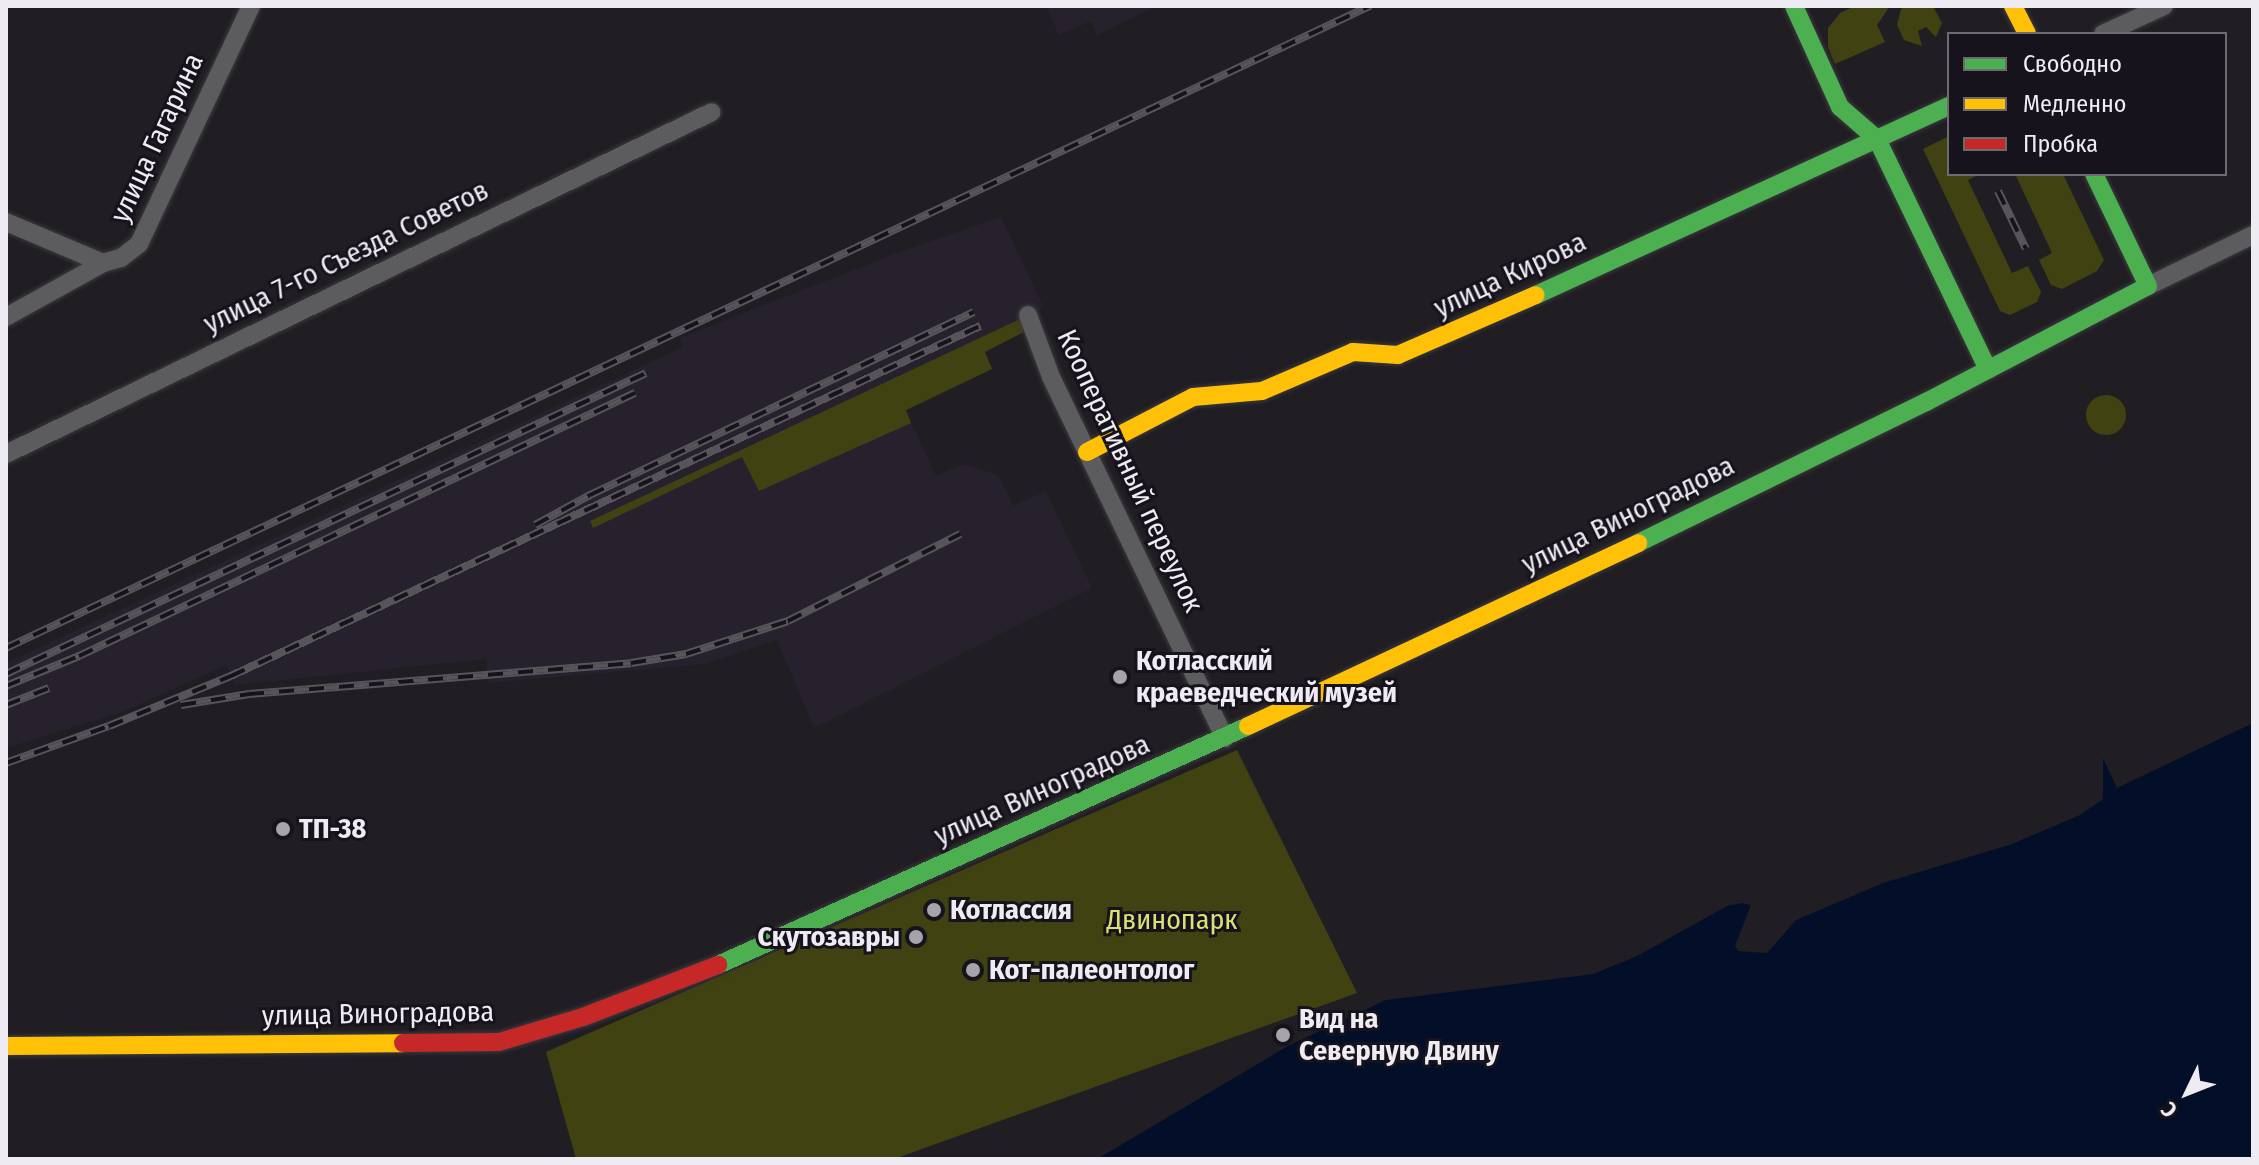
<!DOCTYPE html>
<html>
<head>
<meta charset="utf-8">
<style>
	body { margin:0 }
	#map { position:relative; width:2259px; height:1165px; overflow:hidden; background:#201e23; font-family:"Fira Sans Condensed",sans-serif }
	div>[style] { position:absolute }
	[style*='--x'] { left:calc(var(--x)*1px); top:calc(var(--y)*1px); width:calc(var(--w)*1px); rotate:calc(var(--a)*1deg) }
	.built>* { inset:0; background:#27212e }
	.green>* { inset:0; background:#404212 }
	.round { border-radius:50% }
	.water>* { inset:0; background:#030f28 }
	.roads { filter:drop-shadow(0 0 2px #3b393e) drop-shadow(0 0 2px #3b393e) }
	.street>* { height:18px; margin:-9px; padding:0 9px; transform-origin:9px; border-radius:9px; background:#5c5b5e }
	.fast>* { height:18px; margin:-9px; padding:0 9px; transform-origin:9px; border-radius:9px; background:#4caf50 }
	.slow>* { height:18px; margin:-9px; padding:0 9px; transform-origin:9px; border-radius:9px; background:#ffc107 }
	.jam>* { height:18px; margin:-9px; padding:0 9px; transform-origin:9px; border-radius:9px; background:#c62828 }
	.rail>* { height:8px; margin-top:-4px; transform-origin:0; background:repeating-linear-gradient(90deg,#17131c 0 15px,#57555a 0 30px); box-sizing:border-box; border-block:2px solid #57555a }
	.dots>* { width:22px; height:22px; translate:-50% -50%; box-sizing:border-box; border:4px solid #17131c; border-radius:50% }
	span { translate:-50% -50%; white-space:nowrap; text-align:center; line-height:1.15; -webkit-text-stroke:6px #17131c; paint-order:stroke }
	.street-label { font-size:28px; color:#eeecf2 }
	.poi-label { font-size:28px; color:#eeecf2; font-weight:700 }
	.left { translate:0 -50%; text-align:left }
	.right { translate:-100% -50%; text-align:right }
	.park-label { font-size:28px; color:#dbe273 }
	.frame { position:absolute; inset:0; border:8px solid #eeecf2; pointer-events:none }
	.legend { position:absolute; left:1947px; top:32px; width:280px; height:144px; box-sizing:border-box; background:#17131c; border:2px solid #6d6a72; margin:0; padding:10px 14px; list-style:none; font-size:24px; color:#eeecf2 }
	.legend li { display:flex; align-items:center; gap:16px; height:40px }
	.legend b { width:40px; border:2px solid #6d6a72 }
	.north { position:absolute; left:2147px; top:1053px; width:80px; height:80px; -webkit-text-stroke:6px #17131c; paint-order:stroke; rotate:227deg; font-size:22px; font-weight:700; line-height:32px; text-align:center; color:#eeecf2 }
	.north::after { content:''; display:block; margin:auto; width:28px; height:36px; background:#eeecf2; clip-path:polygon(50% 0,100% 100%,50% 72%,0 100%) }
</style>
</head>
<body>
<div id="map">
	<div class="built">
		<i style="clip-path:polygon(1046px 6px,1157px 6px,1097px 35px,1091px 21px,1059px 35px)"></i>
		<i style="clip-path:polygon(1001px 217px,1044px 308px,1021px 318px,1026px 331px,985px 352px,992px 369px,906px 411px,936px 476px,964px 464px,998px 475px,1014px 506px,1046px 491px,1092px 588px,814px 728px,777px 640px,705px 664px,487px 683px,486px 659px,235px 685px,226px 665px,125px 711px,6px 748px,6px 663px,683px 347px,680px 338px,905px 250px)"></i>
	</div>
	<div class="green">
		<i style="clip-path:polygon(1855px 6px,1890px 6px,1877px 25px,1885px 42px,1835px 64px,1828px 47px,1828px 28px,1840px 13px)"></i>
		<i style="clip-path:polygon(1908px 6px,1934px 8px,1942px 23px,1936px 37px,1926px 27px,1918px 31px,1922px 46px,1904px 40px,1897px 25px,1901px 9px)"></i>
		<i style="clip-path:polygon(1949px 136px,1949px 174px,1980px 174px,1968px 180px,2012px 273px,2028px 266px,2041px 292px,2037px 302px,2010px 315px,2000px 311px,1923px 149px)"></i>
		<i style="clip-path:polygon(2015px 174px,2063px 174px,2104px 260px,2097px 271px,2062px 289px,2051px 285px,2039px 260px,2052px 253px)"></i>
		<i style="clip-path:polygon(1020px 319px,1026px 331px,985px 352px,992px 369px,906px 410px,911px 423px,759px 491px,742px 457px,593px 528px,590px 521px)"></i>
		<i class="round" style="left:2086px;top:395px;width:40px;height:40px"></i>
		<i style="clip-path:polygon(1237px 750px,1357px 993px,894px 1159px,576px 1159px,546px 1052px)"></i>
	</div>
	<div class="water">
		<i style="clip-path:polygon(2253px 723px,2253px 1159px,1097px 1159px,1288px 1046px,1386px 1000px,1593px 974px,1637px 956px,1727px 906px,1742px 903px,1751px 905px,1735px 946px,1738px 951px,1767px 953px,1796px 920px,1883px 883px,2012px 844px,2080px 815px,2103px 799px,2103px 758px,2117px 788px)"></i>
	</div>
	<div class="roads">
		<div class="street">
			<i style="--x:2103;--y:34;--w:67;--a:-24.7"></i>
			<i style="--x:6;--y:222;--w:105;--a:22.9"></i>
			<i style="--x:2148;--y:286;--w:117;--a:-25.9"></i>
			<i style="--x:1028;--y:315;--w:66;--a:69.6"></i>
			<i style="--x:1051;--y:377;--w:401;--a:64.3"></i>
			<i style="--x:6;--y:317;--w:111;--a:-29.1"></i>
			<i style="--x:103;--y:263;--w:19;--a:-16"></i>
			<i style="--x:121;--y:258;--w:23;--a:-38"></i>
			<i style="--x:139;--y:244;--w:263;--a:-64.8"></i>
			<i style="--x:6;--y:454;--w:784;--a:-25.85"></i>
		</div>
		<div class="fast">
			<i style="--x:1794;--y:6;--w:111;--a:65.5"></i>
			<i style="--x:1840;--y:107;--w:49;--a:40.9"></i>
			<i style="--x:1877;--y:139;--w:256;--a:64.3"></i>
			<i style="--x:1536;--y:295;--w:454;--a:-24.6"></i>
			<i style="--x:1638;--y:543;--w:321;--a:-26.1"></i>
			<i style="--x:1926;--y:402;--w:250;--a:-27.6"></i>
			<i style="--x:2148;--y:286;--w:124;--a:-115.7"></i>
			<i style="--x:718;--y:965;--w:581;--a:-24.27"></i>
		</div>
		<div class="slow">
			<i style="--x:2013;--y:6;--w:31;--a:63"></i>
			<i style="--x:1087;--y:452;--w:119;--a:-27.4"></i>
			<i style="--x:1193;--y:397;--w:69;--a:-5"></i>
			<i style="--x:1262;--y:391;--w:99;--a:-23.2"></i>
			<i style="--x:1353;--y:352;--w:45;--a:3.8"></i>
			<i style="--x:1398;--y:355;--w:150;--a:-23.5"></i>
			<i style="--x:1248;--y:726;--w:431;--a:-25.1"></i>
			<i style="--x:6;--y:1046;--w:397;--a:-0.4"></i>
		</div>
		<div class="jam">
			<i style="--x:403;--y:1043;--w:96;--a:-0.6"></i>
			<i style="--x:499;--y:1042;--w:88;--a:-16.6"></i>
			<i style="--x:583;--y:1017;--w:145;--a:-21.1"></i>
		</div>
	</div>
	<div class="rail">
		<i style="--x:1998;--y:191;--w:64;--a:64.2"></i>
		<i style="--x:535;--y:525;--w:63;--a:-28.6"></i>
		<i style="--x:590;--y:495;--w:425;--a:-25.5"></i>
		<i style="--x:6;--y:648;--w:1508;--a:-25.21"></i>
		<i style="--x:6;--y:674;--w:707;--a:-25.19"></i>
		<i style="--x:6;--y:686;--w:79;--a:-22.3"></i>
		<i style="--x:79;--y:656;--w:615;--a:-25.32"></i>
		<i style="--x:6;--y:705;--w:46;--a:-21.6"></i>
		<i style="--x:181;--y:705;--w:69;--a:-9.2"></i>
		<i style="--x:249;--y:694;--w:383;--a:-4.6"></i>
		<i style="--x:631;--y:663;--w:56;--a:-9.3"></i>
		<i style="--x:686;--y:654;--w:107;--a:-17.9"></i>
		<i style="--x:788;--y:621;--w:193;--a:-26.8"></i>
		<i style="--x:6;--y:763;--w:109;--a:-19.8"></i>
		<i style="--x:109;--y:726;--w:132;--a:-22.3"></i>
		<i style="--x:231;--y:676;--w:827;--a:-25.05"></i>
	</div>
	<div class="dots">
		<i style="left:1120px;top:677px;background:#a6a4aa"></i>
		<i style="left:283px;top:829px;background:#a6a4aa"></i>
		<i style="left:934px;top:910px;background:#a6a4aa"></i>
		<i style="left:916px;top:937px;background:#a6a4aa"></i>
		<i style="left:973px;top:970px;background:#a6a4aa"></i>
		<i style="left:1283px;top:1035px;background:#a6a4aa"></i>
	</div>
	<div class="street-label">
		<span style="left:157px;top:138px;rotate:-65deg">улица Гагарина</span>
		<span style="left:346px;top:257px;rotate:-26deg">улица 7-го Съезда Советов</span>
		<span style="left:1510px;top:275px;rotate:-25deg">улица Кирова</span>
		<span style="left:1130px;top:471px;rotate:65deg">Кооперативный переулок</span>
		<span style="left:1628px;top:515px;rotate:-26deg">улица Виноградова</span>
		<span style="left:1042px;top:790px;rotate:-24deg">улица Виноградова</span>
		<span style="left:378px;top:1014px;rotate:-1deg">улица Виноградова</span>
	</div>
	<div class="poi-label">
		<span class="left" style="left:1136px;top:677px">Котласский<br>краеведческий музей</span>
		<span class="left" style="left:299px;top:829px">ТП-38</span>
		<span class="left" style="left:950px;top:910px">Котлассия</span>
		<span class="right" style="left:900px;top:937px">Скутозавры</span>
		<span class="left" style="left:989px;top:970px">Кот-палеонтолог</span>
		<span class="left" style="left:1299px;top:1035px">Вид на<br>Северную Двину</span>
	</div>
	<div class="park-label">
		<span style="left:1172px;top:920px">Двинопарк</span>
	</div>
	<div class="frame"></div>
	<ul class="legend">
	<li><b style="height:10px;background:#4caf50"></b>Свободно</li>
	<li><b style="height:10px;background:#ffc107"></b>Медленно</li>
	<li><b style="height:10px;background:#c62828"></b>Пробка</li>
	</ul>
	<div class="north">С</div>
</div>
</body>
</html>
